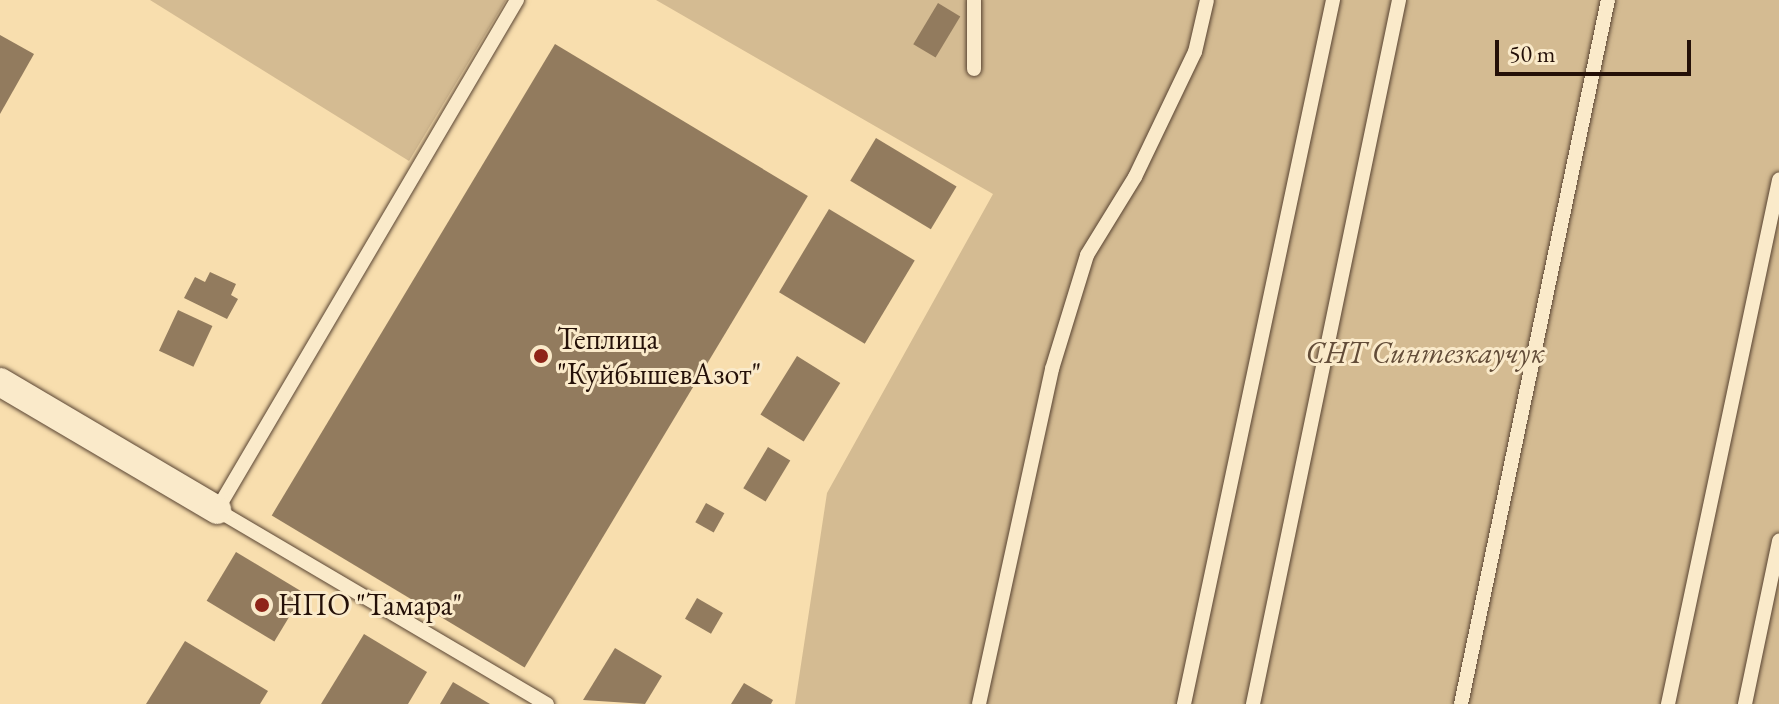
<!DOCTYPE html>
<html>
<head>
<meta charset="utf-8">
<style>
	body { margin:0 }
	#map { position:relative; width:1779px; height:704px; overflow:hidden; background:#f8deae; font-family:"EB Garamond",serif }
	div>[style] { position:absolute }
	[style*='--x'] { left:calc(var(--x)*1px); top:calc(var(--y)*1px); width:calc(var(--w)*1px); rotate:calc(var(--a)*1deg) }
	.green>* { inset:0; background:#d4bb92 }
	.building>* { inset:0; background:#927b5e; transform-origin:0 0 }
	.roads { filter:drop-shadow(0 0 2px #594432) drop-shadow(0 0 2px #594432) }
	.service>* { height:14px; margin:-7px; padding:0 7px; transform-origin:7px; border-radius:7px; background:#faeaca }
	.minor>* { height:28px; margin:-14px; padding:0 14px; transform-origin:14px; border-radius:14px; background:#faeaca }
	.dots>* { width:22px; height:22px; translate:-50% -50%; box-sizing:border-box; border:4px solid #faeaca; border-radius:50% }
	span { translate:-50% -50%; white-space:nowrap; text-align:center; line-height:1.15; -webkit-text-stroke:6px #faeaca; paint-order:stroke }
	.poi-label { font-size:30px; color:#241008 }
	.left { translate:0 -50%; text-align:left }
	.park-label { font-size:30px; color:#624c38; font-style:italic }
	.scale { position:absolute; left:1495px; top:40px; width:196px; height:36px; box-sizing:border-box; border:4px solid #241008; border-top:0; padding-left:10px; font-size:24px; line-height:28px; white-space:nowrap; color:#241008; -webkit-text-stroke:6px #faeaca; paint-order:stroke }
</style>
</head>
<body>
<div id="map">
	<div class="green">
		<i style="clip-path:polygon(150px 0,506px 0,409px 161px)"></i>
		<i style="clip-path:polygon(656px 0,1779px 0,1779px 704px,795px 704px,827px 493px,993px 194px)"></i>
	</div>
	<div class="building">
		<i style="left:938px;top:3px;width:26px;height:48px;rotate:31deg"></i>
		<i style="clip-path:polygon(0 35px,34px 54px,0 114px)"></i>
		<i style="left:555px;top:44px;width:295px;height:550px;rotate:31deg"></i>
		<i style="left:876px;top:138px;width:94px;height:50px;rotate:31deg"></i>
		<i style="left:829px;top:209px;width:100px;height:97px;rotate:31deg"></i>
		<i style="clip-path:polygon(210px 272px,236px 284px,231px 295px,238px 299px,227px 319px,184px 298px,195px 277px,205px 282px)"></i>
		<i style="left:178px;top:310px;width:38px;height:45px;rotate:25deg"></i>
		<i style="left:797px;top:356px;width:51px;height:69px;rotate:32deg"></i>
		<i style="left:768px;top:447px;width:26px;height:48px;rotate:31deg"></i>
		<i style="left:706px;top:503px;width:21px;height:22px;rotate:29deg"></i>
		<i style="left:236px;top:552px;width:79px;height:57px;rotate:31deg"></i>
		<i style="left:697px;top:598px;width:30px;height:24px;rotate:30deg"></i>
		<i style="clip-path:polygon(364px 634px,427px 672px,408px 704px,321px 704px)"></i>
		<i style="clip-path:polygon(185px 641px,268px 691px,260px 704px,146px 704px)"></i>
		<i style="clip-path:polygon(615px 648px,662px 676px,645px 704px,583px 700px)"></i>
		<i style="clip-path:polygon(453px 682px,490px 704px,440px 704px)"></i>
		<i style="clip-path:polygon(744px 683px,773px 700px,771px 704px,731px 704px)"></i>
	</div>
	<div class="roads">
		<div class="service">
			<i style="--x:517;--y:0;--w:592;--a:120.47"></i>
			<i style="--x:217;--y:510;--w:383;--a:30.5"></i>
			<i style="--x:974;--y:69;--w:69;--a:-90"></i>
			<i style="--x:979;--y:704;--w:343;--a:-77.7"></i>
			<i style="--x:1052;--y:369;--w:119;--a:-72.9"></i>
			<i style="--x:1087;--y:255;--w:92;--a:-58.4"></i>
			<i style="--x:1135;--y:177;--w:139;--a:-64.4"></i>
			<i style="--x:1195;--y:52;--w:53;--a:-77"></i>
			<i style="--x:1184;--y:704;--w:720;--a:-78.05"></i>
			<i style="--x:1253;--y:704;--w:719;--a:-78.28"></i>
			<i style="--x:1461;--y:704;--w:719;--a:-78.21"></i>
			<i style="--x:1668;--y:704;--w:536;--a:-78.04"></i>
			<i style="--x:1745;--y:704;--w:167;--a:-78.2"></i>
		</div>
		<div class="minor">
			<i style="--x:0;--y:382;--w:252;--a:30.5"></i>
		</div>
	</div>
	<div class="dots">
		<i style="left:541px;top:356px;background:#8f2418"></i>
		<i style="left:262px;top:605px;background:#8f2418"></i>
	</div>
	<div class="poi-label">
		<span class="left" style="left:557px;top:356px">Теплица<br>"КуйбышевАзот"</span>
		<span class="left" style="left:278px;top:605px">НПО "Тамара"</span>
	</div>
	<div class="park-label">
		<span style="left:1425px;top:353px">СНТ Синтезкаучук</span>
	</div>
	<div class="scale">50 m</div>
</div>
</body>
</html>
